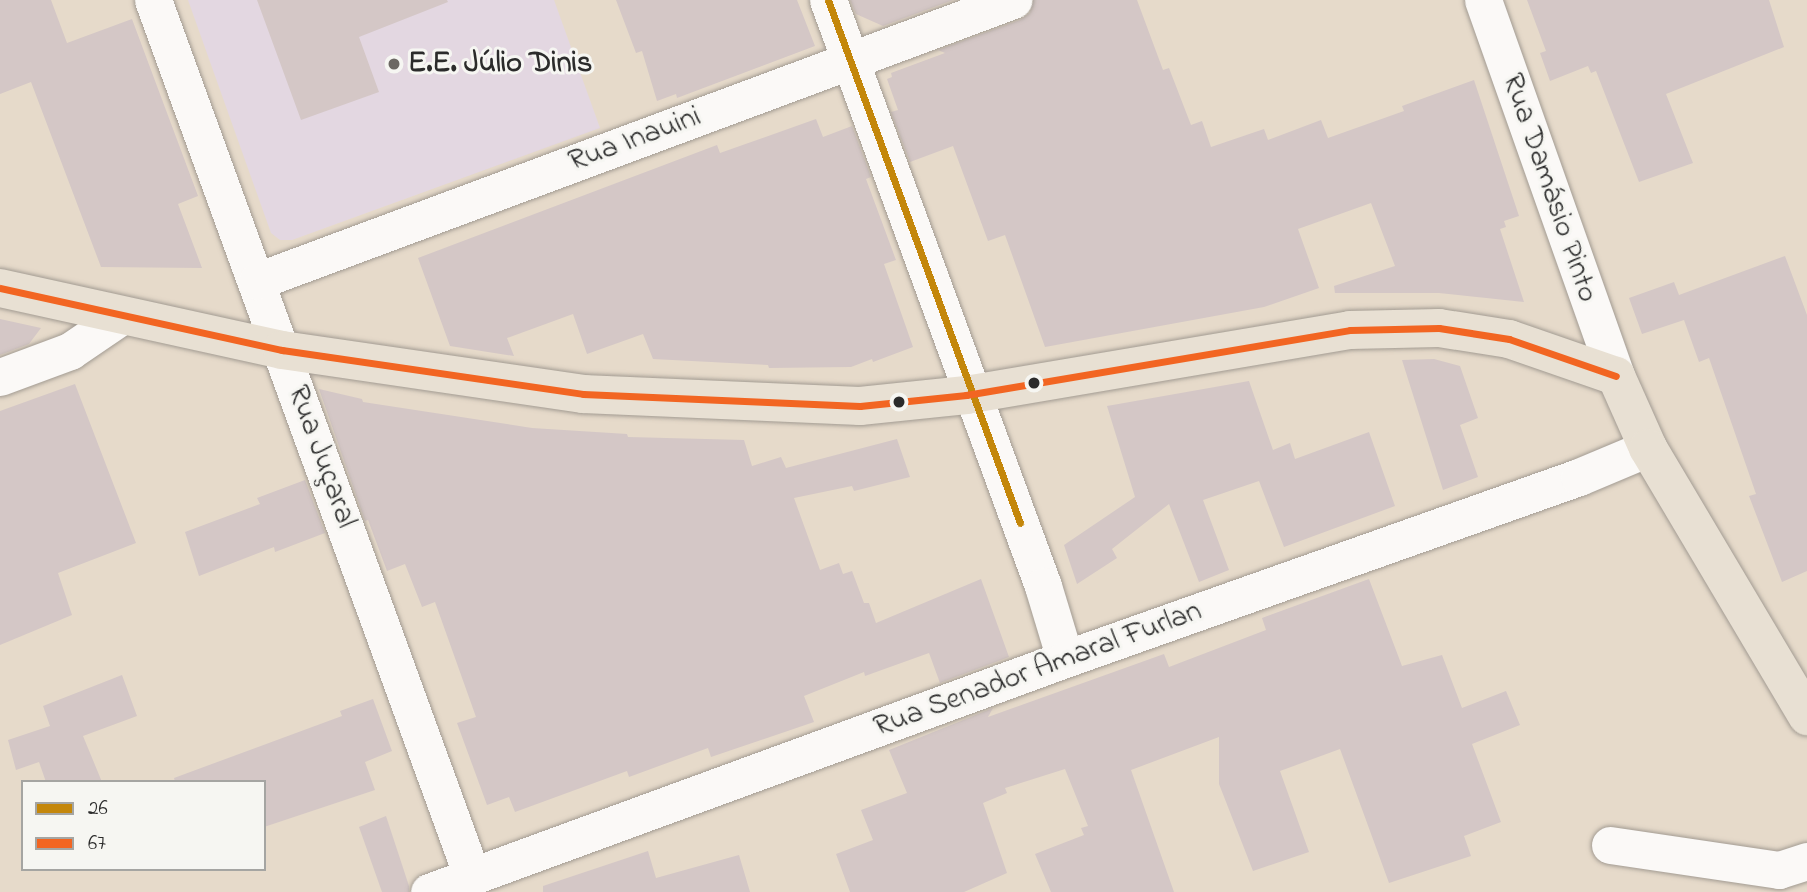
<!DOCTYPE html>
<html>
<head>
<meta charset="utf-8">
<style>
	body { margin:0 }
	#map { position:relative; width:1807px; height:892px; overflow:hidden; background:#e6daca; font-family:"Indie Flower",sans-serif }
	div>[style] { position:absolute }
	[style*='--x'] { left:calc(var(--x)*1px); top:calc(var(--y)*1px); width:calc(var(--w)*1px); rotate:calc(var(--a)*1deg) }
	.built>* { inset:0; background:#e3d7e1 }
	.building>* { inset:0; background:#d4c7c6 }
	.roads { filter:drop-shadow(0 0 2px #a29b92) drop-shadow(0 0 2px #a29b92) }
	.minor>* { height:37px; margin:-18.5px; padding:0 18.5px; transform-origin:18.5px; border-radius:18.5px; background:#fbf9f7 }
	.major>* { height:38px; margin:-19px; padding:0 19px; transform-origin:19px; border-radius:19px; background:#e8e0d3 }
	.bus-1>* { height:7px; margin:-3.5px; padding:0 3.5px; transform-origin:3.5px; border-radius:3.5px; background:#c4870b }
	.bus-2>* { height:7px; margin:-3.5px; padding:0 3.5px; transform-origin:3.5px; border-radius:3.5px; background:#f26522 }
	.dots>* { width:19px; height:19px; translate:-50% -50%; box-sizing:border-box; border:4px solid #f6f6f2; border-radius:50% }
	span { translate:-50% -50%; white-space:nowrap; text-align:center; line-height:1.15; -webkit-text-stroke:6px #f6f6f2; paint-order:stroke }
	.poi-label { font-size:30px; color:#2b2b2b; font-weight:700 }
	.left { translate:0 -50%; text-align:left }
	.street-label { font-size:30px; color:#2b2b2b }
	.legend { position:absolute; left:21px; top:780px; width:245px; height:91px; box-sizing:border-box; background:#f6f6f2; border:2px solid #a5a5a2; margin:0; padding:9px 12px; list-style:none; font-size:21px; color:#2b2b2b }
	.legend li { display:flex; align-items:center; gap:14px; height:35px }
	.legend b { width:35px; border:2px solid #a5a5a2 }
</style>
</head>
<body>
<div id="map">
	<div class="built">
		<i style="clip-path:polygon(188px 0,554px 0,600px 128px,292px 240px,280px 240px,271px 233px)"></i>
	</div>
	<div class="building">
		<i style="clip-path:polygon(0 0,51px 0,67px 43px,132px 19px,198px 196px,178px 204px,202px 268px,101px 267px,31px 82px,0 94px)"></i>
		<i style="clip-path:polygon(257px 0,447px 0,448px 2px,359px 37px,379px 92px,301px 120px)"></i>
		<i style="clip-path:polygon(616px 0,797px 0,815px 46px,677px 98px,676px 94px,657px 101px,642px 51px,636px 53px)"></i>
		<i style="clip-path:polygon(850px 0,953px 0,883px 26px,856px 14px)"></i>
		<i style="clip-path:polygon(1033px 0,1137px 0,1163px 70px,1169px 68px,1191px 125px,1202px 121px,1211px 147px,1264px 129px,1268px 140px,1321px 120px,1328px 138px,1404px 111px,1402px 106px,1474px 80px,1519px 216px,1504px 221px,1506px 227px,1500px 229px,1524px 302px,1439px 293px,1335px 293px,1334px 286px,1395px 266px,1371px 203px,1298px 229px,1319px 288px,1264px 307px,1045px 347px,1005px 235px,988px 241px,953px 146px,910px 162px,891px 112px,898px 110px,887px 79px,892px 77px,891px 73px,945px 53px,938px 50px,1020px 20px,1030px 13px)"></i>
		<i style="clip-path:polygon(1527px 0,1769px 0,1784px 47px,1666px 94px,1693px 163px,1639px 182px,1596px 71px,1591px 73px,1588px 66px,1550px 81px,1540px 53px,1546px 51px)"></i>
		<i style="clip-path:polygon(816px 119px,823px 137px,852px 126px,871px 177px,866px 179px,896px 260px,884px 264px,913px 347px,873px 362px,872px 359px,851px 367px,769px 368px,768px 365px,653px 359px,643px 334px,587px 354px,573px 314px,507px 338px,514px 356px,450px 346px,418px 258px,717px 145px,720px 153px)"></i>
		<i style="clip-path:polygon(1785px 256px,1807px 315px,1807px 571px,1782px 582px,1749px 496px,1756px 494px,1709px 358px,1699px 362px,1684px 320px,1642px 334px,1629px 298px,1674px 282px,1679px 295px)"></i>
		<i style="clip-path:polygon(0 319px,41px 328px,29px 344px,0 355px)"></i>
		<i style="clip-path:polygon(1434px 359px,1460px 366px,1478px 418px,1460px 425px,1478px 477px,1443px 490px,1402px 360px)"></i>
		<i style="clip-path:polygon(1249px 381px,1273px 450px,1290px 443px,1295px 459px,1369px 432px,1395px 506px,1284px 547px,1259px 481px,1203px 500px,1229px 570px,1199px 582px,1169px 504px,1112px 549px,1117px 558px,1077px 584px,1064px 545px,1135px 497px,1107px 406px)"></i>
		<i style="clip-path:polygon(75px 384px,136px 543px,58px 573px,72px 615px,0 645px,0 411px)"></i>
		<i style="clip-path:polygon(319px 389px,362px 399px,363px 402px,532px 428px,627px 434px,628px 437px,744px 440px,752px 466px,781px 457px,786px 468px,897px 439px,910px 477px,854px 491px,852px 486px,794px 498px,820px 570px,839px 563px,843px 574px,852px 571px,864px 603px,869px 603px,876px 623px,981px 579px,1009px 657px,940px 683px,929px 653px,865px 676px,864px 672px,804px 696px,814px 722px,711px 757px,708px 748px,629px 777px,627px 771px,515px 812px,509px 797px,487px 805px,457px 723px,476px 717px,435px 602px,422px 607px,405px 564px,387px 571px,368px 520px,365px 521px)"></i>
		<i style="clip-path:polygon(305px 480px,325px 533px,275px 552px,274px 547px,199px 576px,185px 532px,260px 504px,257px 498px)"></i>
		<i style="clip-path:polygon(1369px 579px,1402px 666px,1442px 655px,1462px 708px,1506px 691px,1520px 725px,1472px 744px,1501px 822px,1464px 836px,1471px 856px,1389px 883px,1340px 749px,1280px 771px,1309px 852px,1253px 871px,1219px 784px,1219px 737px,1131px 770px,1174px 892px,1051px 892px,1035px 854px,1084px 835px,1081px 828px,1088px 826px,1065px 769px,1005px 788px,1007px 793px,983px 803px,1007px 873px,964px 892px,850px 892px,836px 854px,873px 840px,861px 810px,907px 793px,889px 750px,993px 708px,988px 717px,1164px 654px,1169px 667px,1266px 630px,1262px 618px)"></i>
		<i style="clip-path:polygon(122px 675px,137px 716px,83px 736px,102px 782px,46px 782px,39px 762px,16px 770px,8px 740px,50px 726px,43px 706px)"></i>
		<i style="clip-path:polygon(373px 699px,392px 751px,365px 762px,375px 790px,264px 827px,264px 782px,175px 782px,174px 778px,342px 716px,340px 711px)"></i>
		<i style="clip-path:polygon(386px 816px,409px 886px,409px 892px,382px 892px,359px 827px)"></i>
		<i style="clip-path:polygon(648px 851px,656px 878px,739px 855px,750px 892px,543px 892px,543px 886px)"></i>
	</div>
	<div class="roads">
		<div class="minor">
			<i style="--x:153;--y:0;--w:932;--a:69.99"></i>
			<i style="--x:828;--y:0;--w:624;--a:69.85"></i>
			<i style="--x:1043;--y:586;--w:76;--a:73.2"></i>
			<i style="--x:1483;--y:0;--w:399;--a:70.5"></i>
			<i style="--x:257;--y:281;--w:807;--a:-20.39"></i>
			<i style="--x:0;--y:377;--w:75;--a:-20.4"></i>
			<i style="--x:70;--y:351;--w:64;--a:-34.2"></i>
			<i style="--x:1610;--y:845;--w:171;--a:8.4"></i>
			<i style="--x:1779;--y:870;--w:29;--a:-18"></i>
			<i style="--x:429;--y:892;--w:677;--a:-20.12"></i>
			<i style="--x:1065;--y:659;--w:545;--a:-19.5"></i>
			<i style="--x:1579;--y:477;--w:75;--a:-22.8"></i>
		</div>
		<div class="major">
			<i style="--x:0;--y:288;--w:289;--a:12.4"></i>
			<i style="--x:282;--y:350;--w:304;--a:8.3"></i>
			<i style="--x:583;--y:394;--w:277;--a:2.5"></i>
			<i style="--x:860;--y:406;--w:107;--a:-5.9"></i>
			<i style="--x:966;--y:395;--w:389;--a:-9.6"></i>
			<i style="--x:1350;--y:330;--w:89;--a:-1.3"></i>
			<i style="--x:1439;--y:328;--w:71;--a:8.9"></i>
			<i style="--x:1509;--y:339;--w:113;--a:19.1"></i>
			<i style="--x:1616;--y:376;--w:79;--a:66"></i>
			<i style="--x:1648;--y:448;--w:312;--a:59.3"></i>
		</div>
	</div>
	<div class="bus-1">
		<i style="--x:828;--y:0;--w:557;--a:69.84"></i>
	</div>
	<div class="bus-2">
		<i style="--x:0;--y:288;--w:289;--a:12.4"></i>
		<i style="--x:282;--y:350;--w:304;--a:8.3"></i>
		<i style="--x:583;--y:394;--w:277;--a:2.5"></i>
		<i style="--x:860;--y:406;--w:107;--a:-5.9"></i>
		<i style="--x:966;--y:395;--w:389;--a:-9.6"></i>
		<i style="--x:1350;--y:330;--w:89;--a:-1.3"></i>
		<i style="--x:1439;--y:328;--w:71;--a:8.9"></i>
		<i style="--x:1509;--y:339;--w:113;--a:19.1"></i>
	</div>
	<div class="dots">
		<i style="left:394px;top:64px;background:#6c6863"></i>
		<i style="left:1034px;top:383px;background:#2b2b2b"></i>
		<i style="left:899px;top:402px;background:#2b2b2b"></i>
	</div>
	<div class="poi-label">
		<span class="left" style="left:408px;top:64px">E.E. Júlio Dinis</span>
	</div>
	<div class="street-label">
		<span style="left:635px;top:140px;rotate:-20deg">Rua Inauini</span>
		<span style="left:1549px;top:188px;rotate:71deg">Rua Damásio Pinto</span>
		<span style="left:321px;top:457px;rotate:70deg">Rua Juçaral</span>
		<span style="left:1038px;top:670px;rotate:-20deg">Rua Senador Amaral Furlan</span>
	</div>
	<ul class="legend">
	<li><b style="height:9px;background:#c4870b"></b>26</li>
	<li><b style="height:9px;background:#f26522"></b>67</li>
	</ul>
</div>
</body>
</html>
